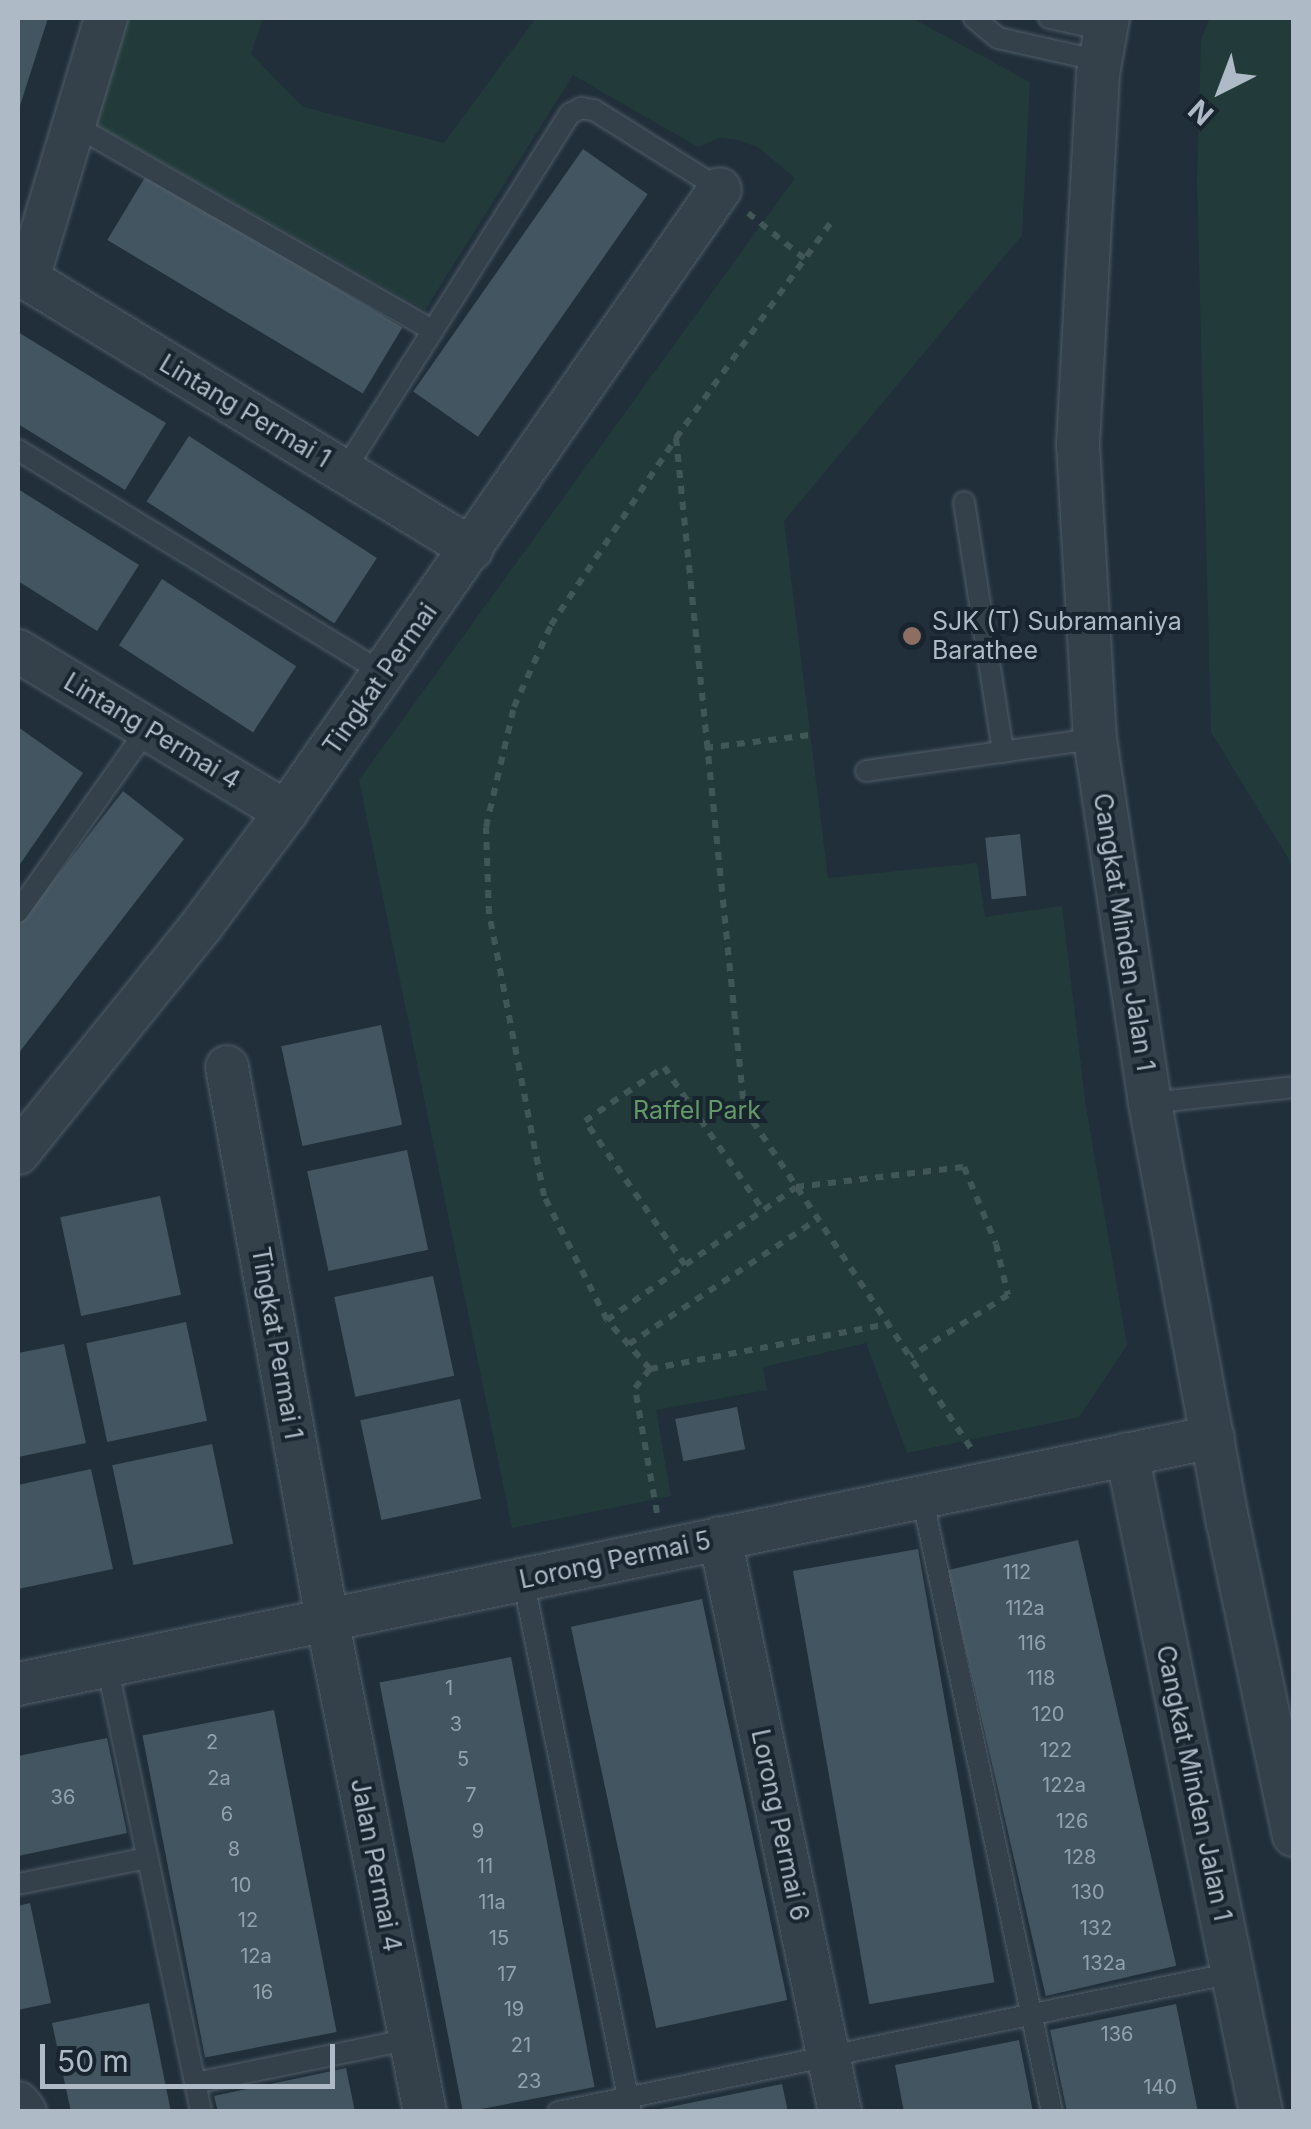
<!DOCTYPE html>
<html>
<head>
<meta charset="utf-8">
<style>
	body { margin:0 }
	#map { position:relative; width:1311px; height:2129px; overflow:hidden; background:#202f3a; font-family:Inter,sans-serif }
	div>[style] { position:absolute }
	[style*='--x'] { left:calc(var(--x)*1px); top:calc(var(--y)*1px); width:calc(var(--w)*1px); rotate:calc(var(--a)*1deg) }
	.green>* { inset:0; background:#223b3a }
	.building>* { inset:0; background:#435561; transform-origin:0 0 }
	.path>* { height:6px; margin-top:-3px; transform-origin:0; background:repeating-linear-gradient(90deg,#405756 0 8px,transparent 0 16px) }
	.roads { filter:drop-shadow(0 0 2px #515e68) drop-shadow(0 0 2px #515e68) }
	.service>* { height:20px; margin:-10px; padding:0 10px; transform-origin:10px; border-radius:10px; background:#34404a }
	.minor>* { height:42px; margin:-21px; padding:0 21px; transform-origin:21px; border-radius:21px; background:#34404a }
	.dots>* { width:28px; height:28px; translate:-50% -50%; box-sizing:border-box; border:5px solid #19252e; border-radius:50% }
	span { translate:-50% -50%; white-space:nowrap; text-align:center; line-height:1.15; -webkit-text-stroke:8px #19252e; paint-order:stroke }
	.number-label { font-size:20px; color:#93a2ad }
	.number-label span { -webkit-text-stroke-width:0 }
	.street-label { font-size:25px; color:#aebbc6 }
	.poi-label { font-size:25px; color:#aebbc6 }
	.left { translate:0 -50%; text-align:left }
	.park-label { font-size:25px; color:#659869 }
	.frame { position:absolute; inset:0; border:20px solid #aebbc6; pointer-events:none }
	.north { position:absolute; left:1171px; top:40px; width:100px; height:100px; -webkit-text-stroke:8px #19252e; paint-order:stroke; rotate:222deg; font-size:28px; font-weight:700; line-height:40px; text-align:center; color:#aebbc6 }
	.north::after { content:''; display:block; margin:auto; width:35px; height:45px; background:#aebbc6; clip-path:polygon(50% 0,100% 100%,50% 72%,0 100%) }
	.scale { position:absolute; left:40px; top:2044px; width:295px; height:45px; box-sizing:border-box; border:5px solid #aebbc6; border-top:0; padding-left:12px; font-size:30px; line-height:35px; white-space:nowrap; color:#aebbc6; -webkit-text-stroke:8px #19252e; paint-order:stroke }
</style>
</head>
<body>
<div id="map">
	<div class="green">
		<i style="clip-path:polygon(123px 18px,263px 18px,251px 54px,303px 107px,444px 143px,536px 18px,912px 18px,1030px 82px,1022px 235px,784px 521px,828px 878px,977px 863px,985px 917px,1062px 906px,1086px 1107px,1127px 1345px,1079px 1417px,907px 1453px,866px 1343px,763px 1367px,767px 1390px,656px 1410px,671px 1496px,512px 1528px,359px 780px,795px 178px,759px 148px,739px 140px,719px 138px,698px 147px,573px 75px,425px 310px,90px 121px)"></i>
		<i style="clip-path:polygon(1210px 18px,1293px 18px,1293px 866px,1211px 732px,1197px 181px,1201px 39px)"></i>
	</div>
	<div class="building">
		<i style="clip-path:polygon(18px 18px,48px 18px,18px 112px)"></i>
		<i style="left:583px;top:149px;width:79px;height:296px;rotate:35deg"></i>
		<i style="left:147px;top:174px;width:298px;height:77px;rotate:31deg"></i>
		<i style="clip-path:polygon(18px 332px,166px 423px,125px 490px,18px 424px)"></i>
		<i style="left:189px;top:436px;width:224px;height:78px;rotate:33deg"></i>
		<i style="clip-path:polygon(18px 489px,139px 565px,97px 631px,18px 581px)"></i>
		<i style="left:162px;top:579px;width:160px;height:79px;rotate:33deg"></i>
		<i style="clip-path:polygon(18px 727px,83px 773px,18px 867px)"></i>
		<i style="clip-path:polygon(123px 791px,184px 839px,18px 1054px,18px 926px)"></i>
		<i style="left:1020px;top:834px;width:62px;height:35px;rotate:84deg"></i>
		<i style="left:381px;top:1025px;width:102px;height:102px;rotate:78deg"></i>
		<i style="left:407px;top:1150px;width:102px;height:102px;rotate:78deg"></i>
		<i style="left:160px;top:1196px;width:101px;height:102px;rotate:78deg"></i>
		<i style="left:433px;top:1276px;width:102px;height:101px;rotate:78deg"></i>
		<i style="left:186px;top:1322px;width:101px;height:102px;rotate:78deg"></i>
		<i style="clip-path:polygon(64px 1344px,86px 1443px,18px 1457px,18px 1353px)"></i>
		<i style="left:460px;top:1399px;width:102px;height:102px;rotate:78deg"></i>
		<i style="left:737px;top:1407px;width:43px;height:63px;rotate:79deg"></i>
		<i style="left:212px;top:1444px;width:102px;height:102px;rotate:78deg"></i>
		<i style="clip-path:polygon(91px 1469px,113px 1569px,18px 1589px,18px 1485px)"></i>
		<i style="left:1078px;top:1540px;width:437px;height:134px;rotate:77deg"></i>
		<i style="left:918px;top:1549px;width:440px;height:127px;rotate:80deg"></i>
		<i style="left:702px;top:1599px;width:410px;height:134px;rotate:78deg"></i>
		<i style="left:511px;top:1657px;width:438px;height:134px;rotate:79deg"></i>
		<i style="left:274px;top:1710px;width:328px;height:134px;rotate:79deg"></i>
		<i style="clip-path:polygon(107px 1738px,127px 1833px,18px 1856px,18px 1756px)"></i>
		<i style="clip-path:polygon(30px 1903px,51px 2003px,18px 2010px,18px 1906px)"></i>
		<i style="clip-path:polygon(149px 2003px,171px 2112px,71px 2112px,52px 2023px)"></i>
		<i style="clip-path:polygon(1176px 2004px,1198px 2112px,1067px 2112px,1050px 2030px)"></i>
		<i style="clip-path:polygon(1019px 2040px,1033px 2112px,904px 2112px,895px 2065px)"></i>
		<i style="clip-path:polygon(346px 2068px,355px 2112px,218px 2112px,214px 2096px)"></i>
		<i style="clip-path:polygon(782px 2084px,788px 2112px,655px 2112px,655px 2110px)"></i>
	</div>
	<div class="path">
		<i style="--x:748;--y:213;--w:73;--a:38.9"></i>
		<i style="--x:676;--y:438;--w:673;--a:84.2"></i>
		<i style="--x:744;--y:1108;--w:409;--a:56.3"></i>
		<i style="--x:705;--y:748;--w:106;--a:-7.1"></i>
		<i style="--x:685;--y:1265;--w:175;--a:-124.8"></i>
		<i style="--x:585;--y:1121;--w:96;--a:-34.4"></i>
		<i style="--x:664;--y:1067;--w:174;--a:55.3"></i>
		<i style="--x:607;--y:1320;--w:231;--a:-35.1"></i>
		<i style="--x:796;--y:1187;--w:169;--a:-6.8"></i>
		<i style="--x:964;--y:1167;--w:83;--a:67.4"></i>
		<i style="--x:996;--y:1244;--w:52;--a:76.8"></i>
		<i style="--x:1008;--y:1295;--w:115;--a:147.8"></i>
		<i style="--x:629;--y:1344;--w:227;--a:-33.5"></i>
		<i style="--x:650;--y:1369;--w:65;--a:-131.3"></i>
		<i style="--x:607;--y:1320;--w:139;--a:-116.9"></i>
		<i style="--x:544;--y:1196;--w:287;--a:-101"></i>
		<i style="--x:489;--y:914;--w:87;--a:-92"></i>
		<i style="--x:486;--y:827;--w:123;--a:-76.9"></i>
		<i style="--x:514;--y:707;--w:90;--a:-65.7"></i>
		<i style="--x:551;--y:625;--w:225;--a:-56.2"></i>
		<i style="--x:676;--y:438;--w:264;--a:-54.3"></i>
		<i style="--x:657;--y:1513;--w:127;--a:-100"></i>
		<i style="--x:635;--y:1388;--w:24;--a:-52"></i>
		<i style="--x:650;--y:1369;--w:242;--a:-10.7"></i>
	</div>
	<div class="roads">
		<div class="service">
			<i style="--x:974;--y:18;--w:31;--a:40"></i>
			<i style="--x:998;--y:38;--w:105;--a:12.7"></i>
			<i style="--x:1049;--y:18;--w:58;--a:11.9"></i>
			<i style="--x:74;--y:125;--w:413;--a:29.8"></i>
			<i style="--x:18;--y:450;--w:429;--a:31.4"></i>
			<i style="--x:344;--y:471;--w:423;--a:-57.7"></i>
			<i style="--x:570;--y:114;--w:13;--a:-29"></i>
			<i style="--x:581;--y:108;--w:13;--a:9"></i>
			<i style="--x:594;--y:110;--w:149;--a:32.1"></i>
			<i style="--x:964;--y:502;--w:253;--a:81.1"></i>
			<i style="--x:866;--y:771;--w:231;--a:-8"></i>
			<i style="--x:18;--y:912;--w:225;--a:-54.8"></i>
			<i style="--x:1150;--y:1103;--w:145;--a:-6.3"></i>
			<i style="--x:922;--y:1496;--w:630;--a:78.08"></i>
			<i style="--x:523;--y:1579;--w:544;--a:78.55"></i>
			<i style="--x:107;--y:1665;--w:457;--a:78.1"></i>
			<i style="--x:18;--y:1884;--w:132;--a:-11.4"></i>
			<i style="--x:195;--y:2083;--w:220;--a:-11.5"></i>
			<i style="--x:558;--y:2112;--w:689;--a:-11.64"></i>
		</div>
		<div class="minor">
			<i style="--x:1108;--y:18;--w:57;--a:100.1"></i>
			<i style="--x:1098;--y:74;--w:372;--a:93.1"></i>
			<i style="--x:1078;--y:445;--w:294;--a:86.7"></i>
			<i style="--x:1095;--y:739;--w:368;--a:81.4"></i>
			<i style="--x:1150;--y:1103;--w:427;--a:79.5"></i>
			<i style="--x:1228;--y:1523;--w:319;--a:78.1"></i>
			<i style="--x:18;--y:273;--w:531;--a:31.3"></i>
			<i style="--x:28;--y:278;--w:271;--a:-73.3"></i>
			<i style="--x:18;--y:651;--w:313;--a:31"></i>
			<i style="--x:227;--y:1067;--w:561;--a:79.73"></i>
			<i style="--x:327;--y:1619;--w:503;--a:78.76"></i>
			<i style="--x:18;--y:1153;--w:292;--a:-51.1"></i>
			<i style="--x:201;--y:926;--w:142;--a:-53.3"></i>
			<i style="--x:286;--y:812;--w:759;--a:-55.14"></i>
			<i style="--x:1127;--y:1454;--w:672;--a:78.49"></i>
			<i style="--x:720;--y:1538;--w:586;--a:78.19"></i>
			<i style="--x:18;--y:1684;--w:1220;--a:-11.68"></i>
			<i style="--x:18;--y:2103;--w:11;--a:52"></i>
		</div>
	</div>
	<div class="dots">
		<i style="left:912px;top:636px;background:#8d6e63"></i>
	</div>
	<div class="number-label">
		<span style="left:1017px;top:1572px">112</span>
		<span style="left:1025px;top:1608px">112a</span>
		<span style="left:1032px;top:1643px">116</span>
		<span style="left:1041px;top:1678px">118</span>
		<span style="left:449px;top:1688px">1</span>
		<span style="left:1048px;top:1714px">120</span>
		<span style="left:456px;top:1724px">3</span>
		<span style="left:212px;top:1742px">2</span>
		<span style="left:1056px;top:1750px">122</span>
		<span style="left:463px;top:1759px">5</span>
		<span style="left:219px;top:1778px">2a</span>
		<span style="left:1064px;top:1785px">122a</span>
		<span style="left:471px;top:1795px">7</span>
		<span style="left:63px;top:1797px">36</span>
		<span style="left:227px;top:1814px">6</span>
		<span style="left:1072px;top:1821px">126</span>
		<span style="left:478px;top:1831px">9</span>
		<span style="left:234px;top:1849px">8</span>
		<span style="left:1080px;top:1857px">128</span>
		<span style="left:485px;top:1866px">11</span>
		<span style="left:241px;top:1885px">10</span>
		<span style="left:1088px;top:1892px">130</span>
		<span style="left:492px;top:1902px">11a</span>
		<span style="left:248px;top:1920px">12</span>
		<span style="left:1096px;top:1928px">132</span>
		<span style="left:499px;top:1938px">15</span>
		<span style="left:256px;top:1956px">12a</span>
		<span style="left:1104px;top:1963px">132a</span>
		<span style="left:507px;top:1974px">17</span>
		<span style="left:263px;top:1992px">16</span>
		<span style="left:514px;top:2009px">19</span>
		<span style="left:1117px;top:2034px">136</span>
		<span style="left:521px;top:2045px">21</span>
		<span style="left:529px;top:2081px">23</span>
		<span style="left:1160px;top:2087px">140</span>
	</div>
	<div class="street-label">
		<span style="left:245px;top:411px;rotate:31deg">Lintang Permai 1</span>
		<span style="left:380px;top:679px;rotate:-55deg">Tingkat Permai</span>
		<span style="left:152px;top:731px;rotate:31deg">Lintang Permai 4</span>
		<span style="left:1124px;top:932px;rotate:81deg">Cangkat Minden Jalan 1</span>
		<span style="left:277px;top:1343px;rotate:80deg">Tingkat Permai 1</span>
		<span style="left:615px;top:1560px;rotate:-12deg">Lorong Permai 5</span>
		<span style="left:1194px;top:1783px;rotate:78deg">Cangkat Minden Jalan 1</span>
		<span style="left:780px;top:1825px;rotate:78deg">Lorong Permai 6</span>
		<span style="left:376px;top:1865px;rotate:79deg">Jalan Permai 4</span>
	</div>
	<div class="poi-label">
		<span class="left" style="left:932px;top:636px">SJK (T) Subramaniya<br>Barathee</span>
	</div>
	<div class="park-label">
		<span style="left:697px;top:1110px">Raffel Park</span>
	</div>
	<div class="frame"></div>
	<div class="north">N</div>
	<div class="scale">50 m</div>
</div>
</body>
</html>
